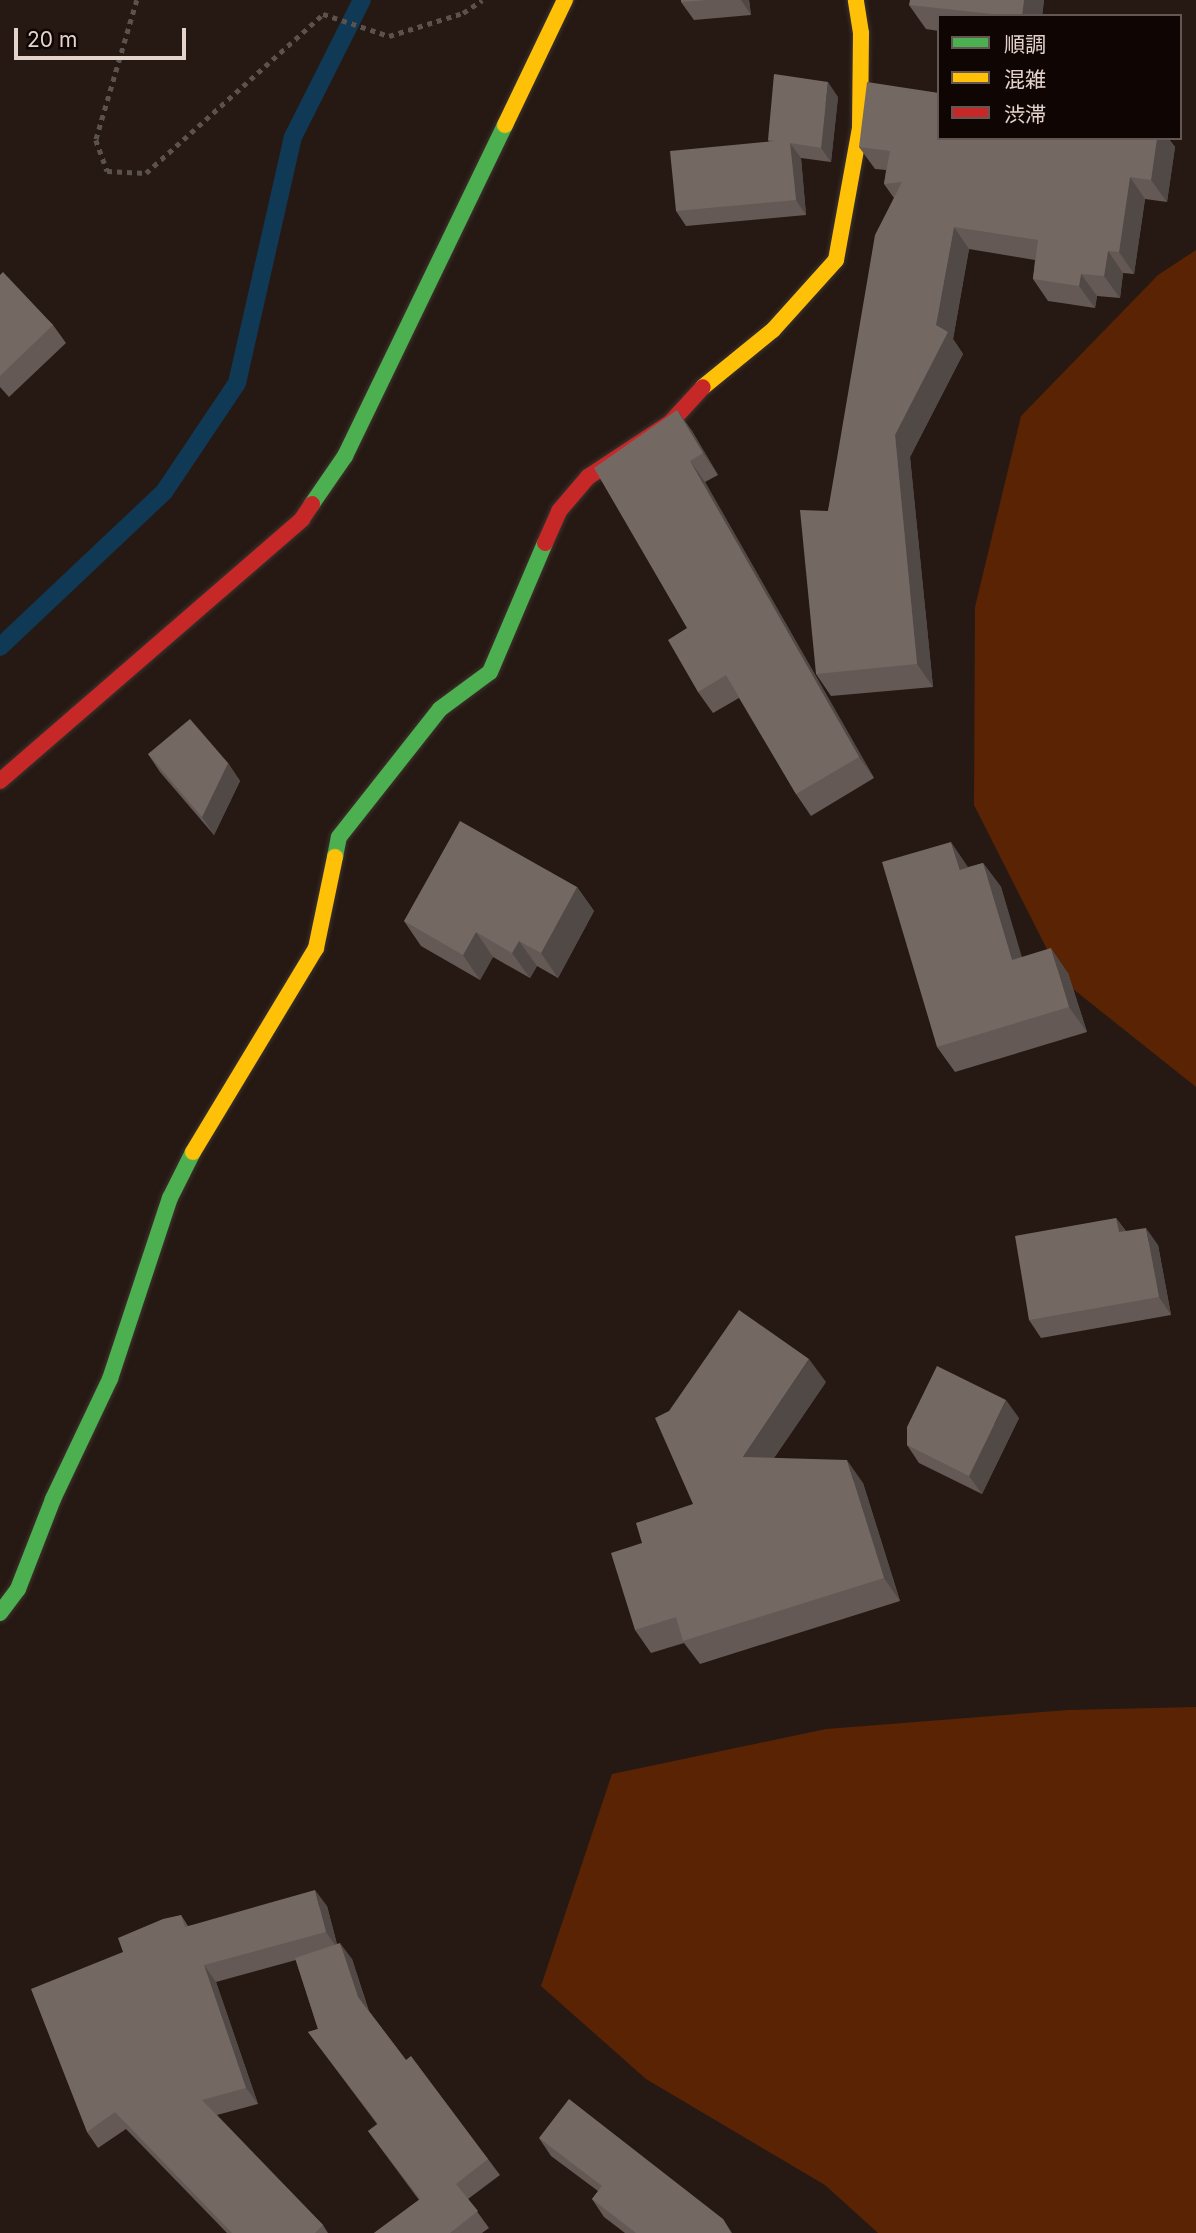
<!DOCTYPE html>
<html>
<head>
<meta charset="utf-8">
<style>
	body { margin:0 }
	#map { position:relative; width:1196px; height:2233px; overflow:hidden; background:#261913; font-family:Inter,"Noto Sans JP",sans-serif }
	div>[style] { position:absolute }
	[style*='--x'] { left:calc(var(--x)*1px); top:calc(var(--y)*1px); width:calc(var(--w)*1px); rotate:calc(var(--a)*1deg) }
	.green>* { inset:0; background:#592304 }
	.stream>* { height:18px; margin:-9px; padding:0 9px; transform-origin:9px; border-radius:9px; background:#103956 }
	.path>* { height:4.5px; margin-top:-2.25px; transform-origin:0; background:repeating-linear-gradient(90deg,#5b514d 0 5px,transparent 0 10px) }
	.roads { filter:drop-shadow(0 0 2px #3e332e) drop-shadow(0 0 2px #3e332e) }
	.fast>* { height:16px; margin:-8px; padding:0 8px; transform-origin:8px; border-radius:8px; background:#4caf50 }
	.slow>* { height:16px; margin:-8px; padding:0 8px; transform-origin:8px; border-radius:8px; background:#ffc107 }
	.jam>* { height:16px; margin:-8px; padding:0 8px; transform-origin:8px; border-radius:8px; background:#c62828 }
	.wall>* { inset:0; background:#645955 }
	.shaded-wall>* { inset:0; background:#514945 }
	.building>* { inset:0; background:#746863 }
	span { translate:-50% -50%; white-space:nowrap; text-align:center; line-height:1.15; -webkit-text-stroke:7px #0f0503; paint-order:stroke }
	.legend { position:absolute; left:937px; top:14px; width:245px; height:126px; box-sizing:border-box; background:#0f0503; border:2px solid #645753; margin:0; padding:9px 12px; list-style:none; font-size:21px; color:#e4d3cb }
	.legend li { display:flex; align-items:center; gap:14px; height:35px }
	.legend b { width:35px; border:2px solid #645753 }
	.scale { position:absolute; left:14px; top:28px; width:172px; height:32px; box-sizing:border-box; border:4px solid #e4d3cb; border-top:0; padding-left:9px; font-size:21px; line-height:24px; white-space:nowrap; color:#e4d3cb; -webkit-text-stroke:5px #0f0503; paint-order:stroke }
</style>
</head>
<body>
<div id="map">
	<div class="green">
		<i style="clip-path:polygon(1196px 250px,1196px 1087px,1063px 981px,974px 805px,975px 607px,1021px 416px,1158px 275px)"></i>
		<i style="clip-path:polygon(1196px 1707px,1196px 2233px,878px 2233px,825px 2185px,646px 2079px,541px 1986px,612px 1774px,826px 1729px,1068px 1710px)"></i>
	</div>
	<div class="stream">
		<i style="--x:0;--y:647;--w:226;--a:-43.4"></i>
		<i style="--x:164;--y:492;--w:131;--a:-56.2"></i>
		<i style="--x:237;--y:383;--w:252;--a:-77.2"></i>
		<i style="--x:293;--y:137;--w:153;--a:-63.3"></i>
	</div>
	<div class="path">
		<i style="--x:137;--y:0;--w:146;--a:106.3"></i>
		<i style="--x:96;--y:140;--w:33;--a:70"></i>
		<i style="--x:107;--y:171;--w:39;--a:3"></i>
		<i style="--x:146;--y:173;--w:238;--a:-41.9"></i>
		<i style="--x:323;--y:14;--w:70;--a:18.4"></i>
		<i style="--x:389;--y:36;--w:77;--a:-17.3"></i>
		<i style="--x:463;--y:13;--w:23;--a:-34"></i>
	</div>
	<div class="roads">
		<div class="fast">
			<i style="--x:312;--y:504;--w:58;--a:-55.5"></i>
			<i style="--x:345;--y:456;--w:368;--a:-64.2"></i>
			<i style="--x:335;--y:857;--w:20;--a:-79"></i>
			<i style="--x:339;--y:837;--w:163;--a:-51.7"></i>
			<i style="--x:440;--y:709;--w:62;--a:-36.5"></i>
			<i style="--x:490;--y:672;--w:140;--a:-66.9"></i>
			<i style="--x:0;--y:1613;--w:30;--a:-53"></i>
			<i style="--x:18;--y:1589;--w:97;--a:-68.7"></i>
			<i style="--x:53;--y:1499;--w:133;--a:-64.6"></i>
			<i style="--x:110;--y:1379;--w:191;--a:-71.7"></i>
			<i style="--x:170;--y:1198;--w:51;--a:-63.4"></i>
		</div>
		<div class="slow">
			<i style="--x:505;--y:125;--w:139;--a:-64.4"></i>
			<i style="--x:703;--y:387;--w:90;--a:-39.2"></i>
			<i style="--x:773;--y:330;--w:94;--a:-48"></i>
			<i style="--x:836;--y:260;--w:134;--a:-79.7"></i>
			<i style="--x:860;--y:128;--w:95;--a:-89.4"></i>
			<i style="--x:861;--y:33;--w:33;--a:-99"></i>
			<i style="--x:193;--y:1152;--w:238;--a:-58.9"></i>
			<i style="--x:316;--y:948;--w:93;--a:-78.2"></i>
		</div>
		<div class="jam">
			<i style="--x:545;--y:543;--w:35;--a:-66"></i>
			<i style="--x:559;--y:511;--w:45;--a:-49.5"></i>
			<i style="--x:588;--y:477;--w:100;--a:-33.5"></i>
			<i style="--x:671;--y:422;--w:47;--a:-47.6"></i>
			<i style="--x:0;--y:781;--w:400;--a:-40.9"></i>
			<i style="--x:302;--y:519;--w:18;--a:-56"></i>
		</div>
	</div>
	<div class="wall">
		<i style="clip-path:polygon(681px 0,749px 0,751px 15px,694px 20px,681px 2px)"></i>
		<i style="clip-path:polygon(1044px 0,1042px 16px,939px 16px,939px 31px,926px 29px,909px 5px)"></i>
		<i style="clip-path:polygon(838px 97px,831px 162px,801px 158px,806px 215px,686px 226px,676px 211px,769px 142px,768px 140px)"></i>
		<i style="clip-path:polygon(939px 138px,1168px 138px,1175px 147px,1167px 202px,1145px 199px,1134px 274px,1123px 273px,1120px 298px,1097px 296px,1095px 308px,1048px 301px,1033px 279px,1035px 260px,969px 249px,953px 339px,963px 354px,910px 457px,933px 687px,831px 696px,816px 674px,828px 511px,894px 198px,884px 184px,886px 170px,875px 169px,859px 147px)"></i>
		<i style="clip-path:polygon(0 275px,53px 325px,66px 343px,9px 397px,0 387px)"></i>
		<i style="clip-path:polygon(677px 410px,692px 431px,718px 475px,705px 482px,874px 778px,811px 816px,796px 794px,739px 698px,713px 713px,698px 692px,687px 628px)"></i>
		<i style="clip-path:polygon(148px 754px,228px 763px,240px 781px,214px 835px,160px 772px)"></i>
		<i style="clip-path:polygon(983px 863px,1001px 887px,1021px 957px,1068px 973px,1087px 1032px,955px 1072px,937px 1047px,968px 867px)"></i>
		<i style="clip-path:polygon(577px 887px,594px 911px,558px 978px,537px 966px,530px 978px,493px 957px,480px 980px,421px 946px,404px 921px)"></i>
		<i style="clip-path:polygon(1116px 1218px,1126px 1231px,1158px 1245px,1171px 1315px,1041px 1338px,1029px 1320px)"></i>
		<i style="clip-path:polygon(826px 1382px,774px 1458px,863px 1483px,900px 1601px,700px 1664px,684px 1643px,651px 1653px,635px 1630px,642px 1543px,693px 1504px)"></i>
		<i style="clip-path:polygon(1019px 1418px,982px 1494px,919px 1463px,907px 1445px)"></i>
		<i style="clip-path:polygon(327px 1906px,337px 1944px,352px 1959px,369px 2011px,406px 2060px,488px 2159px,500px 2175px,468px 2199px,489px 2228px,482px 2233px,374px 2233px,419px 2200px,368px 2131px,377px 2124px,308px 2032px,318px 2029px,296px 1960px,216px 1982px,258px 2104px,217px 2115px,323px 2225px,328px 2233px,227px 2233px,126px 2129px,98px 2148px,87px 2132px,123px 1952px,181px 1915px,188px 1926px)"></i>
		<i style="clip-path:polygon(539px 2138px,723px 2219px,732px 2233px,625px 2233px,604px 2217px,592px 2199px,598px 2191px,551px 2156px)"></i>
	</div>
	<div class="shaded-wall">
		<i style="clip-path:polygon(741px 0,749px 0,751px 15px)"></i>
		<i style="clip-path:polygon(1024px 0,1044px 0,1042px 16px,1022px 16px)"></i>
		<i style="clip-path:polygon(828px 82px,838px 97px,831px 162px,821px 148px)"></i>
		<i style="clip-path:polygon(1157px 138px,1168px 138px,1175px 147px,1167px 202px,1151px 180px)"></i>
		<i style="clip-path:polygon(790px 143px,801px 158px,806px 215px,796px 200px)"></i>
		<i style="clip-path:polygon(1130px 177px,1145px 199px,1134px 274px,1119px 252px)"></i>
		<i style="clip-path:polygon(954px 227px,969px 249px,953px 339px,963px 354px,910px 457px,933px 687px,917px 664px,895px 435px,936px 325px)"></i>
		<i style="clip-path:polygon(1108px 251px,1123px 273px,1120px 298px,1104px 276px)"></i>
		<i style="clip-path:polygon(1081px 274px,1097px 296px,1095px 308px,1079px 286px)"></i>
		<i style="clip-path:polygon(677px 410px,692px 431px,718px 475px,703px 453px)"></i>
		<i style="clip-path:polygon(690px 461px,705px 482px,874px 778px,859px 757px)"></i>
		<i style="clip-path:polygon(228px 763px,240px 781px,214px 835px,202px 817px)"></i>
		<i style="clip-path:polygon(951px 842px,968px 867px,977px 894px,960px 870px)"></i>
		<i style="clip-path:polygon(983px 863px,1001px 887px,1030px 984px,1012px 960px)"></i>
		<i style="clip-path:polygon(577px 887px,594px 911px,558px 978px,541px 953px)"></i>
		<i style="clip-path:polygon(476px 932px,493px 957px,480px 980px,463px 955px)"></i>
		<i style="clip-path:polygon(519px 941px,537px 966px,530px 978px,512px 953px)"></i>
		<i style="clip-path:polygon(1051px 948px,1068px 973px,1087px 1032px,1069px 1007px)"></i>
		<i style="clip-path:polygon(1116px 1218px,1129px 1235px,1119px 1232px)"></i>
		<i style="clip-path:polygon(1146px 1228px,1158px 1245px,1171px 1315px,1159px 1297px)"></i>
		<i style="clip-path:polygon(809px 1359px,826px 1382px,759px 1480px,743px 1457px)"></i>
		<i style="clip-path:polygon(1006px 1400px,1019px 1418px,982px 1494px,969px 1476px)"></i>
		<i style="clip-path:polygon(847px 1460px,863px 1483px,900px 1601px,884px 1578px)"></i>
		<i style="clip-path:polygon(315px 1890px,327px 1906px,338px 1949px,326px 1932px)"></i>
		<i style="clip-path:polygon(340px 1943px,352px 1959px,369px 2013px,358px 1997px)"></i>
		<i style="clip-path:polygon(204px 1965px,216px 1982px,258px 2104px,246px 2088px)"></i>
	</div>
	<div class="building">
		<i style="clip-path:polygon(681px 0,707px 0,681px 2px)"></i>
		<i style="clip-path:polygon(910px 0,1024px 0,1022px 16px,1011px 16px,909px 5px)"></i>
		<i style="clip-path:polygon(774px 74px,828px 82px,821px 148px,790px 143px,796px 200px,676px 211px,670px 151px,775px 141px,768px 140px)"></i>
		<i style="clip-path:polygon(867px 82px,939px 93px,939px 138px,1157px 138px,1151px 180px,1130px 177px,1119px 252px,1108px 251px,1104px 276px,1081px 274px,1079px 286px,1033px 279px,1038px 240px,954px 227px,936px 325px,948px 332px,895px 435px,917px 664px,816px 674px,800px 510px,828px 511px,875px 235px,902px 182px,884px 184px,890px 151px,859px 147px)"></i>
		<i style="clip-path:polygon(3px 272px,53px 325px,0 376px,0 275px)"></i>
		<i style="clip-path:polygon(677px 410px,703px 453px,690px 461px,859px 757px,796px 794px,726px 675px,698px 692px,668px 640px,687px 628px,594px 468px)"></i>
		<i style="clip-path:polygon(190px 719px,228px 763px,202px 817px,148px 754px)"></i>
		<i style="clip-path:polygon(460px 821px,577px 887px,541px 953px,519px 941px,512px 953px,476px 932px,463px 955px,404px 921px)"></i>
		<i style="clip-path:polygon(951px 842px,960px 870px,983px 863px,1012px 960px,1051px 948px,1069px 1007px,937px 1047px,882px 862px)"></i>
		<i style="clip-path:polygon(1116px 1218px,1119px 1232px,1146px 1228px,1159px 1297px,1029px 1320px,1015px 1236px)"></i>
		<i style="clip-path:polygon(739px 1310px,809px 1359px,743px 1457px,847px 1460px,884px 1578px,683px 1641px,676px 1617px,635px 1630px,611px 1553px,642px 1543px,636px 1523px,693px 1504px,655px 1418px,669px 1411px)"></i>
		<i style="clip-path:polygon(937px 1366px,1006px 1400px,969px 1476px,907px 1445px,907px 1427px)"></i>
		<i style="clip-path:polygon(315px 1890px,326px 1932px,204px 1965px,246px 2088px,202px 2100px,323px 2225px,315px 2233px,232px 2233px,115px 2112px,87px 2132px,31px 1989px,123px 1952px,118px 1938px,163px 1919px,181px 1915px,185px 1927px)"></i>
		<i style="clip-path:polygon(340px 1943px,358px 1997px,406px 2060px,411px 2056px,488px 2159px,456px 2184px,478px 2211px,450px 2233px,374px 2233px,420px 2199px,368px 2131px,378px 2124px,308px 2032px,318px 2029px,295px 1958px)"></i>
		<i style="clip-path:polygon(569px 2099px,723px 2219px,731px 2233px,636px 2233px,592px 2199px,602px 2186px,539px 2138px)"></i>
	</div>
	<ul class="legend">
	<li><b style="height:9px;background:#4caf50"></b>順調</li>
	<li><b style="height:9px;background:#ffc107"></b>混雑</li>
	<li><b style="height:9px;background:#c62828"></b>渋滞</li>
	</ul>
	<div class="scale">20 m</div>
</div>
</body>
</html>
